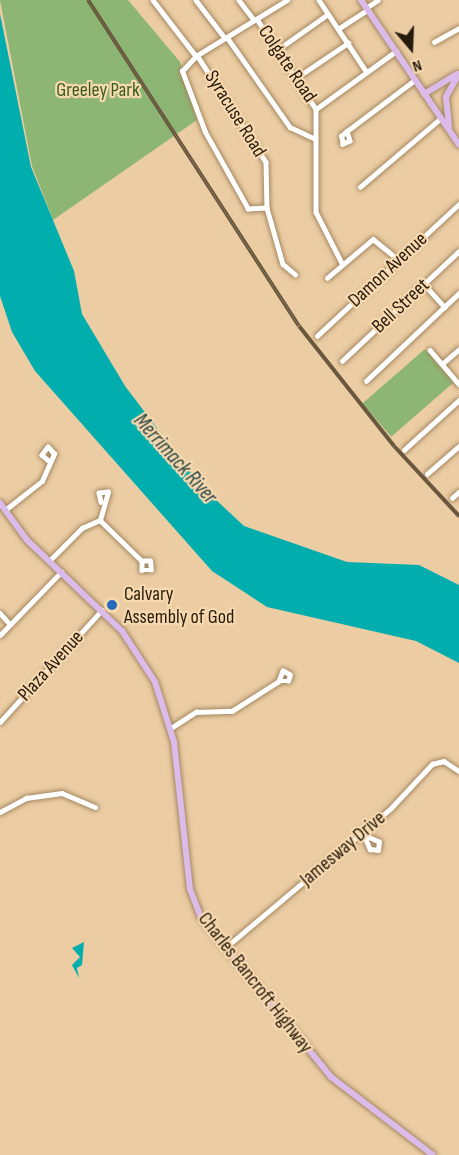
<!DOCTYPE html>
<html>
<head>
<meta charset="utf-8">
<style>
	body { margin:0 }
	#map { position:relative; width:459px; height:1155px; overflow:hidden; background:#ebcca3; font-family:"Sofia Sans Condensed",sans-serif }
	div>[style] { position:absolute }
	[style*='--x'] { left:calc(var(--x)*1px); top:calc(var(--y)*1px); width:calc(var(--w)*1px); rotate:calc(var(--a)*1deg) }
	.green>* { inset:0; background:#8db674; transform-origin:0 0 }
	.water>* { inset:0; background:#01aead }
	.roads { filter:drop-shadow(0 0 2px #a58861) drop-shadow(0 0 2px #a58861) }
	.minor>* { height:4.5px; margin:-2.25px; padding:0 2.25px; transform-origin:2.25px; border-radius:2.25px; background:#fff }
	.major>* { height:6px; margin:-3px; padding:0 3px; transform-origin:3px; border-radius:3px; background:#dabbea }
	.rail>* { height:4px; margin-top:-2px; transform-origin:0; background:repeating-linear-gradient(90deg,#f8d9af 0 4.5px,#69573e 0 9px); box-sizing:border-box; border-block:2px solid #69573e }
	.dots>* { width:16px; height:16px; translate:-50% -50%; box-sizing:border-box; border:3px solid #f8d9af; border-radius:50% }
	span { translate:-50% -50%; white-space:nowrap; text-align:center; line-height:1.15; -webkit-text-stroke:4.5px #f8d9af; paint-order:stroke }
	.street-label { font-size:20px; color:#261b0b }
	.park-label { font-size:20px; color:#375d1a }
	.poi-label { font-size:20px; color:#261b0b }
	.left { translate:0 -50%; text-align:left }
	.water-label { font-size:21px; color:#294646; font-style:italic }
	.north { position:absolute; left:381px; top:18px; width:60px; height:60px; -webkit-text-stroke:4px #f8d9af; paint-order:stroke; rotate:161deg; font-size:16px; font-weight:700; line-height:24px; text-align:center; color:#261b0b }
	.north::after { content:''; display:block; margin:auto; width:21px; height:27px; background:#261b0b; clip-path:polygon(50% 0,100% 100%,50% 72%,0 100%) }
</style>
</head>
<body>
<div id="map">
	<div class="green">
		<i style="clip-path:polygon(0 0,128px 0,180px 62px,197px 120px,53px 220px,32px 166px)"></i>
		<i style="left:425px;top:349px;width:44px;height:83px;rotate:49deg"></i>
	</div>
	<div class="water">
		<i style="clip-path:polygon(0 14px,31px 167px,74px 271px,82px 314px,125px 386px,200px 485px,244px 526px,347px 562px,419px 565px,459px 585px,459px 663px,416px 641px,267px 607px,212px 571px,35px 371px,12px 332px,0 296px)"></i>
		<i style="clip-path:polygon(84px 942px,82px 965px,77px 968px,79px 978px,72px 965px,80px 957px,72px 948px)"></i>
	</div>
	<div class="roads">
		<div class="minor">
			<i style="--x:153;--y:0;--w:71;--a:52.5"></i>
			<i style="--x:196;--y:0;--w:48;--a:52.7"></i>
			<i style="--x:239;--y:0;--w:25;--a:53"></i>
			<i style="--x:319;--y:0;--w:85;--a:56.5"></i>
			<i style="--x:366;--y:8;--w:14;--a:-34"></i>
			<i style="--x:257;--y:19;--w:108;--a:56.8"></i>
			<i style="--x:338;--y:29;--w:35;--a:-33"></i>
			<i style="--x:227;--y:37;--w:110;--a:55"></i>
			<i style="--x:290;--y:127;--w:26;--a:25"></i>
			<i style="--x:434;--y:42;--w:29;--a:-29"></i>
			<i style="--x:277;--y:50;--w:62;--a:-35.2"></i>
			<i style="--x:197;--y:55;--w:127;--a:57.2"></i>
			<i style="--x:266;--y:162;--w:46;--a:88.8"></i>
			<i style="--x:267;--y:208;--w:58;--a:74.1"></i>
			<i style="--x:283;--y:264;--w:16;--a:40"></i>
			<i style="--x:296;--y:78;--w:63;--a:-33.9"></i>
			<i style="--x:316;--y:109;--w:103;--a:90"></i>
			<i style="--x:316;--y:212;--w:57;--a:63"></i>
			<i style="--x:316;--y:109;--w:99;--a:-35.9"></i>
			<i style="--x:347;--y:131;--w:10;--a:73"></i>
			<i style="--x:350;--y:141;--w:8;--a:157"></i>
			<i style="--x:343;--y:144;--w:8;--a:-104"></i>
			<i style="--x:341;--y:136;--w:8;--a:-40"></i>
			<i style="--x:347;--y:131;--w:85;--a:-36.9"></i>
			<i style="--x:360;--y:187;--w:106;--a:-40.4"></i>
			<i style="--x:267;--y:208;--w:19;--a:177"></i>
			<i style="--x:248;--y:209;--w:88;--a:-119.2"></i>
			<i style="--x:205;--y:132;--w:65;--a:-110.7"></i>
			<i style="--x:182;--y:71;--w:21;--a:-47"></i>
			<i style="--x:196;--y:56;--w:107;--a:-31.6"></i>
			<i style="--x:327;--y:278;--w:60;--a:-40.3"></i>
			<i style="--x:373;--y:239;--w:33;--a:39"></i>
			<i style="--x:424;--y:284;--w:31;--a:48"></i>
			<i style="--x:317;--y:336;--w:194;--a:-42.9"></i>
			<i style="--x:430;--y:350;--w:45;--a:49.5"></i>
			<i style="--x:342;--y:361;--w:161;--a:-43.2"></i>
			<i style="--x:442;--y:364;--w:23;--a:-41"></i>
			<i style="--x:366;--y:381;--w:128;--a:-43.4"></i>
			<i style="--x:404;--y:450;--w:74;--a:-42.3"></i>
			<i style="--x:427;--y:474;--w:43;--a:-41.2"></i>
			<i style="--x:452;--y:498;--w:9;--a:-41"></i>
			<i style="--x:5;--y:510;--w:47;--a:-38.1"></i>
			<i style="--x:42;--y:481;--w:30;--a:-66"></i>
			<i style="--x:54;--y:454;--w:9;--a:-131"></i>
			<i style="--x:48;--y:447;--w:10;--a:127"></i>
			<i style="--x:42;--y:455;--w:8;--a:40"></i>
			<i style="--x:100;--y:520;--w:29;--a:-74"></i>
			<i style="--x:108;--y:492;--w:9;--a:174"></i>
			<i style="--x:99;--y:493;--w:9;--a:77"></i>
			<i style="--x:49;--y:561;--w:47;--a:-45"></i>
			<i style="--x:82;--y:528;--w:20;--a:-24"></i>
			<i style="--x:100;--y:520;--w:59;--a:44.3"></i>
			<i style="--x:142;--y:561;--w:9;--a:90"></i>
			<i style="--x:142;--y:570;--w:9;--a:0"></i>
			<i style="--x:151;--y:570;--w:9;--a:-96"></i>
			<i style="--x:150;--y:561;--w:8;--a:180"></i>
			<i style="--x:0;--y:613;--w:15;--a:48"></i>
			<i style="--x:0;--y:635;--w:88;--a:-45.9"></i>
			<i style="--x:0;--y:722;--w:151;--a:-47.7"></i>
			<i style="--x:171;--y:728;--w:30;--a:-33"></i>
			<i style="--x:196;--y:712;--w:36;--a:-2"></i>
			<i style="--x:232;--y:711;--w:56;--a:-32.6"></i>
			<i style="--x:279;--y:681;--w:9;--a:0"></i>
			<i style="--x:288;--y:681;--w:6;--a:-72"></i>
			<i style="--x:290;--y:675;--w:8;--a:-150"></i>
			<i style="--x:283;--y:671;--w:11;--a:112"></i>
			<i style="--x:0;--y:812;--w:30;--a:-28"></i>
			<i style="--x:26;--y:798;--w:36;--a:-8"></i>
			<i style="--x:62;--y:793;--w:36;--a:23"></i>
			<i style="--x:362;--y:830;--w:21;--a:67"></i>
			<i style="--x:370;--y:849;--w:8;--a:7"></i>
			<i style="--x:378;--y:850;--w:8;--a:-83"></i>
			<i style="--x:379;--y:842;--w:12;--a:-156"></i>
			<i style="--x:225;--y:948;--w:217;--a:-40.1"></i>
			<i style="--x:391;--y:808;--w:60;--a:-47"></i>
			<i style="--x:432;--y:764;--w:12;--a:-14"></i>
			<i style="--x:444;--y:761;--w:18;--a:34"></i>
		</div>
		<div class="major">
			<i style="--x:361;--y:0;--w:175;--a:55.9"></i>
			<i style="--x:424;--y:94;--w:39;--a:-31"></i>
			<i style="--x:449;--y:126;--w:29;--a:-96"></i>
			<i style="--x:446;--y:97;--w:26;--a:-61"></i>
			<i style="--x:0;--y:503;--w:46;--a:53.9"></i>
			<i style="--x:27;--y:540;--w:132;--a:43.8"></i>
			<i style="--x:122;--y:631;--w:61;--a:57.1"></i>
			<i style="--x:155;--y:682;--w:63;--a:72.4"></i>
			<i style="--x:174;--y:742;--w:148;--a:83.8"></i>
			<i style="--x:190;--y:889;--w:30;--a:69"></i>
			<i style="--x:201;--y:917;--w:206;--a:50.9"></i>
			<i style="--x:331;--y:1077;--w:128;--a:37.4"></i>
		</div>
	</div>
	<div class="rail">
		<i style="--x:88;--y:0;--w:388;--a:57.1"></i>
		<i style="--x:299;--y:326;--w:153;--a:51.6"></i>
		<i style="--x:394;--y:446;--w:96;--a:47.1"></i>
	</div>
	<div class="dots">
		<i style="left:112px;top:605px;background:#246bbc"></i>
	</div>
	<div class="street-label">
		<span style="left:287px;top:64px;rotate:56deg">Colgate Road</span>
		<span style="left:235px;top:114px;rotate:58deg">Syracuse Road</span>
		<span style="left:388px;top:270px;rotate:-43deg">Damon Avenue</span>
		<span style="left:401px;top:306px;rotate:-43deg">Bell Street</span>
		<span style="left:51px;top:666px;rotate:-48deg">Plaza Avenue</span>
		<span style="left:343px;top:849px;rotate:-40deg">Jamesway Drive</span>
		<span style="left:255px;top:983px;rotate:52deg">Charles Bancroft Highway</span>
	</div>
	<div class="park-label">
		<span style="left:98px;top:90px">Greeley Park</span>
	</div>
	<div class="poi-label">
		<span class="left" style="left:124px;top:606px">Calvary<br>Assembly of God</span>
	</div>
	<div class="water-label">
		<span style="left:175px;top:459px;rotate:48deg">Merrimack River</span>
	</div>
	<div class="north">N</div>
</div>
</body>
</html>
